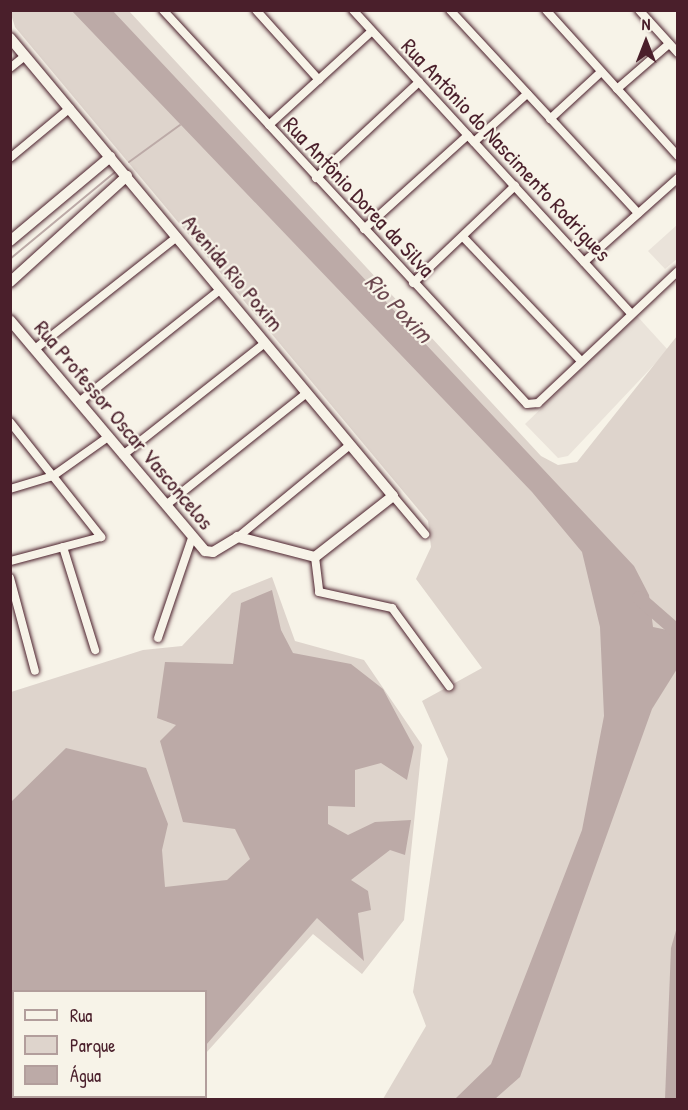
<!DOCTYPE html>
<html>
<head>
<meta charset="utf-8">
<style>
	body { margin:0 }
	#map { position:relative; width:688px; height:1110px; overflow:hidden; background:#f7f3e8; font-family:"Patrick Hand",sans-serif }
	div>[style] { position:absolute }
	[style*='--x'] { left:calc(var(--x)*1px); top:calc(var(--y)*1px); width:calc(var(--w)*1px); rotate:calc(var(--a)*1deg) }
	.built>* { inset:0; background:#eae3da }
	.green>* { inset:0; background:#ded4cc }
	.water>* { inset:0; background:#bcaaa7 }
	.stream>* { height:2px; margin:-1px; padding:0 1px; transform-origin:1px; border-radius:1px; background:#bcaaa7 }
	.river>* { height:14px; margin:-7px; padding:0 7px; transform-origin:7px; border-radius:7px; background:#bcaaa7 }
	.roads { filter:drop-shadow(0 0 2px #4a1f2b) drop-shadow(0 0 2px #4a1f2b) }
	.street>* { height:8px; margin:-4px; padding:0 4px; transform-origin:4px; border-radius:4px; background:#f7f3e8 }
	.secondary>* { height:10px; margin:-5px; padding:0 5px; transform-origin:5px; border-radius:5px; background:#f7f3e8 }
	span { translate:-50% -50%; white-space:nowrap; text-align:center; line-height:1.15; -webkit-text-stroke:4.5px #f7f3e8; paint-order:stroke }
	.street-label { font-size:22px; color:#4a1f2b }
	.water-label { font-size:24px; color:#6c4950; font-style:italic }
	.frame { position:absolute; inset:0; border:12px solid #4a1f2b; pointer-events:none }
	.legend { position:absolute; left:12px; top:990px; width:195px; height:108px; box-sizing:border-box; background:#f7f3e8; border:2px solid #b29e9c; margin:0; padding:8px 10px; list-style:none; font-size:18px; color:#4a1f2b }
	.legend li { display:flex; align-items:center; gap:12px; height:30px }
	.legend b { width:30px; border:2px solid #b29e9c }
	.north { position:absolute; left:616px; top:12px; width:60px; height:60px; -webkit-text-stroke:4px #f7f3e8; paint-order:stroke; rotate:0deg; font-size:16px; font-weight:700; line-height:24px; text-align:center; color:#4a1f2b }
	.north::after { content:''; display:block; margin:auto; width:21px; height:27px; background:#4a1f2b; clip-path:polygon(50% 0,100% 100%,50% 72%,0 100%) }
</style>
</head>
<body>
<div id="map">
	<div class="built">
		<i style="clip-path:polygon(677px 225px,677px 259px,665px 269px,648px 251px)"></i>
		<i style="clip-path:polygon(637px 316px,668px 350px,568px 456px,558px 458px,525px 424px)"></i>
	</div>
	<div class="green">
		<i style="clip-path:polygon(10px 11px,129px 11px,541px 456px,558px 465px,577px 462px,677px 336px,677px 1099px,383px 1099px,426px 1026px,413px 992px,448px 759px,422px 701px,482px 668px,416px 579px,431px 547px,428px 521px,15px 27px)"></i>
		<i style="clip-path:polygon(272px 577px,295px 641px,364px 660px,422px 745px,404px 920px,362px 974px,313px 934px,206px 1053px,206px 992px,14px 992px,14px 1096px,166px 1097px,12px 1100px,11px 692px,143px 650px,182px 646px,232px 593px)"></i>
	</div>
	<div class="water">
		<i style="clip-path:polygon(72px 11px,113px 11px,634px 566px,649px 595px,653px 627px,677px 632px,677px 669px,652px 709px,520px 1077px,495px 1099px,455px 1099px,491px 1064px,582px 830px,604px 716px,600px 627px,582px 552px,532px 492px)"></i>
		<i style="clip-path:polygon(272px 590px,281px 630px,293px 653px,351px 664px,383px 689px,414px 747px,407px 780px,381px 763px,355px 770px,355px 807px,328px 806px,328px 824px,348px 835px,375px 822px,411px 820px,405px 855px,390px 850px,351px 880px,368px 891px,371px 910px,358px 913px,364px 961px,317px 918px,206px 1045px,206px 992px,14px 992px,11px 1018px,11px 802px,66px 748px,146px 768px,168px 824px,162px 850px,165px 887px,227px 880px,250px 859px,235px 829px,183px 822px,160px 741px,176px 725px,157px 718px,165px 662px,233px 664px,241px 603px)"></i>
		<i style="clip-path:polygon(677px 927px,677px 1099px,665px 1099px,671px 948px)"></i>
	</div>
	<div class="stream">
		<i style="--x:129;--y:162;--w:63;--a:-36"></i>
		<i style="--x:10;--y:259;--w:136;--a:-39.6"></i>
	</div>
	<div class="river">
		<i style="--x:639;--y:598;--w:52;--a:41.1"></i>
	</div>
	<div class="roads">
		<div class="street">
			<i style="--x:163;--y:10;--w:536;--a:47.27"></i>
			<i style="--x:527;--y:404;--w:11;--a:-5"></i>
			<i style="--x:538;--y:403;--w:192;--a:-43.3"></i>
			<i style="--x:256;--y:10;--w:94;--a:48"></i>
			<i style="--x:353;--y:10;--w:411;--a:47.5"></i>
			<i style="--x:450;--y:10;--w:277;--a:47.2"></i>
			<i style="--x:546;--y:10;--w:197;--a:47.9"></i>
			<i style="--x:639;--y:10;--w:58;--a:47.8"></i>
			<i style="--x:10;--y:68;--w:19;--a:-39"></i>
			<i style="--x:617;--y:89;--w:69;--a:-40.9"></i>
			<i style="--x:550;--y:119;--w:69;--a:-42.7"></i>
			<i style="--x:269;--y:125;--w:139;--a:-42.4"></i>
			<i style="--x:474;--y:142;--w:72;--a:-42.2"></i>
			<i style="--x:10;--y:158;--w:78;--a:-39.8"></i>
			<i style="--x:316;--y:178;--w:141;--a:-43"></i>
			<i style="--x:364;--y:229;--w:140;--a:-42.1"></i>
			<i style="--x:463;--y:237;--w:171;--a:46.4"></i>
			<i style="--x:584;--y:262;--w:126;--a:-41.8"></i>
			<i style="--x:413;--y:283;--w:141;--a:-43.6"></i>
			<i style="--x:35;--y:349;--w:181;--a:-38.3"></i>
			<i style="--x:79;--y:402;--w:181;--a:-38.5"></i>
			<i style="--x:10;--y:422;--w:147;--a:51.6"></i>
			<i style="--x:101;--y:537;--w:94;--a:165.2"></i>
			<i style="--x:123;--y:455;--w:181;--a:-38.3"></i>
			<i style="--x:10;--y:489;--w:45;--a:-16.8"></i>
			<i style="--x:53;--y:476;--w:67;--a:-35.3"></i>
			<i style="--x:393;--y:496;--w:50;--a:49.9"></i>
			<i style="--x:166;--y:505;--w:180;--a:-38.5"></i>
			<i style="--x:238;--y:537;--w:145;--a:-39.4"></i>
			<i style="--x:63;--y:547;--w:108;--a:72.7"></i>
			<i style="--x:315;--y:557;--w:35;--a:83"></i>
			<i style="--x:319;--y:592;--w:75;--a:12.4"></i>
			<i style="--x:392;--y:608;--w:97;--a:53.8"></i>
			<i style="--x:10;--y:578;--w:96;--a:75"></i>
			<i style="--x:158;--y:638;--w:106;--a:-71.2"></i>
		</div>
		<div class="secondary">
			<i style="--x:10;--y:38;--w:597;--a:50.1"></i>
			<i style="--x:393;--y:496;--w:99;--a:142"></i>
			<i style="--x:315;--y:557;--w:80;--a:-165.4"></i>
			<i style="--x:238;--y:537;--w:29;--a:149"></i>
			<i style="--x:213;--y:552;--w:8;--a:-173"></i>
			<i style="--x:205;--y:551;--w:302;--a:-130.2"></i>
			<i style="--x:10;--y:241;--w:131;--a:-40"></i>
			<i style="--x:10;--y:282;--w:158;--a:-42.2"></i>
		</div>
	</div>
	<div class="street-label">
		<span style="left:506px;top:150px;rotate:47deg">Rua Antônio do Nascimento Rodrigues</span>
		<span style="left:359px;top:197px;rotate:47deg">Rua Antônio Dorea da Silva</span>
		<span style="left:233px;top:273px;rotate:50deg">Avenida Rio Poxim</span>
		<span style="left:124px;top:425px;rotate:50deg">Rua Professor Oscar Vasconcelos</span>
	</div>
	<div class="water-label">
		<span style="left:399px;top:308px;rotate:46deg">Rio Poxim</span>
	</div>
	<div class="frame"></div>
	<ul class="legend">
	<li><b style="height:8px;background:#f7f3e8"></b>Rua</li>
	<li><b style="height:16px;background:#ded4cc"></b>Parque</li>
	<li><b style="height:16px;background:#bcaaa7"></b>Água</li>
	</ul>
	<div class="north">N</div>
</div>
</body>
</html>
